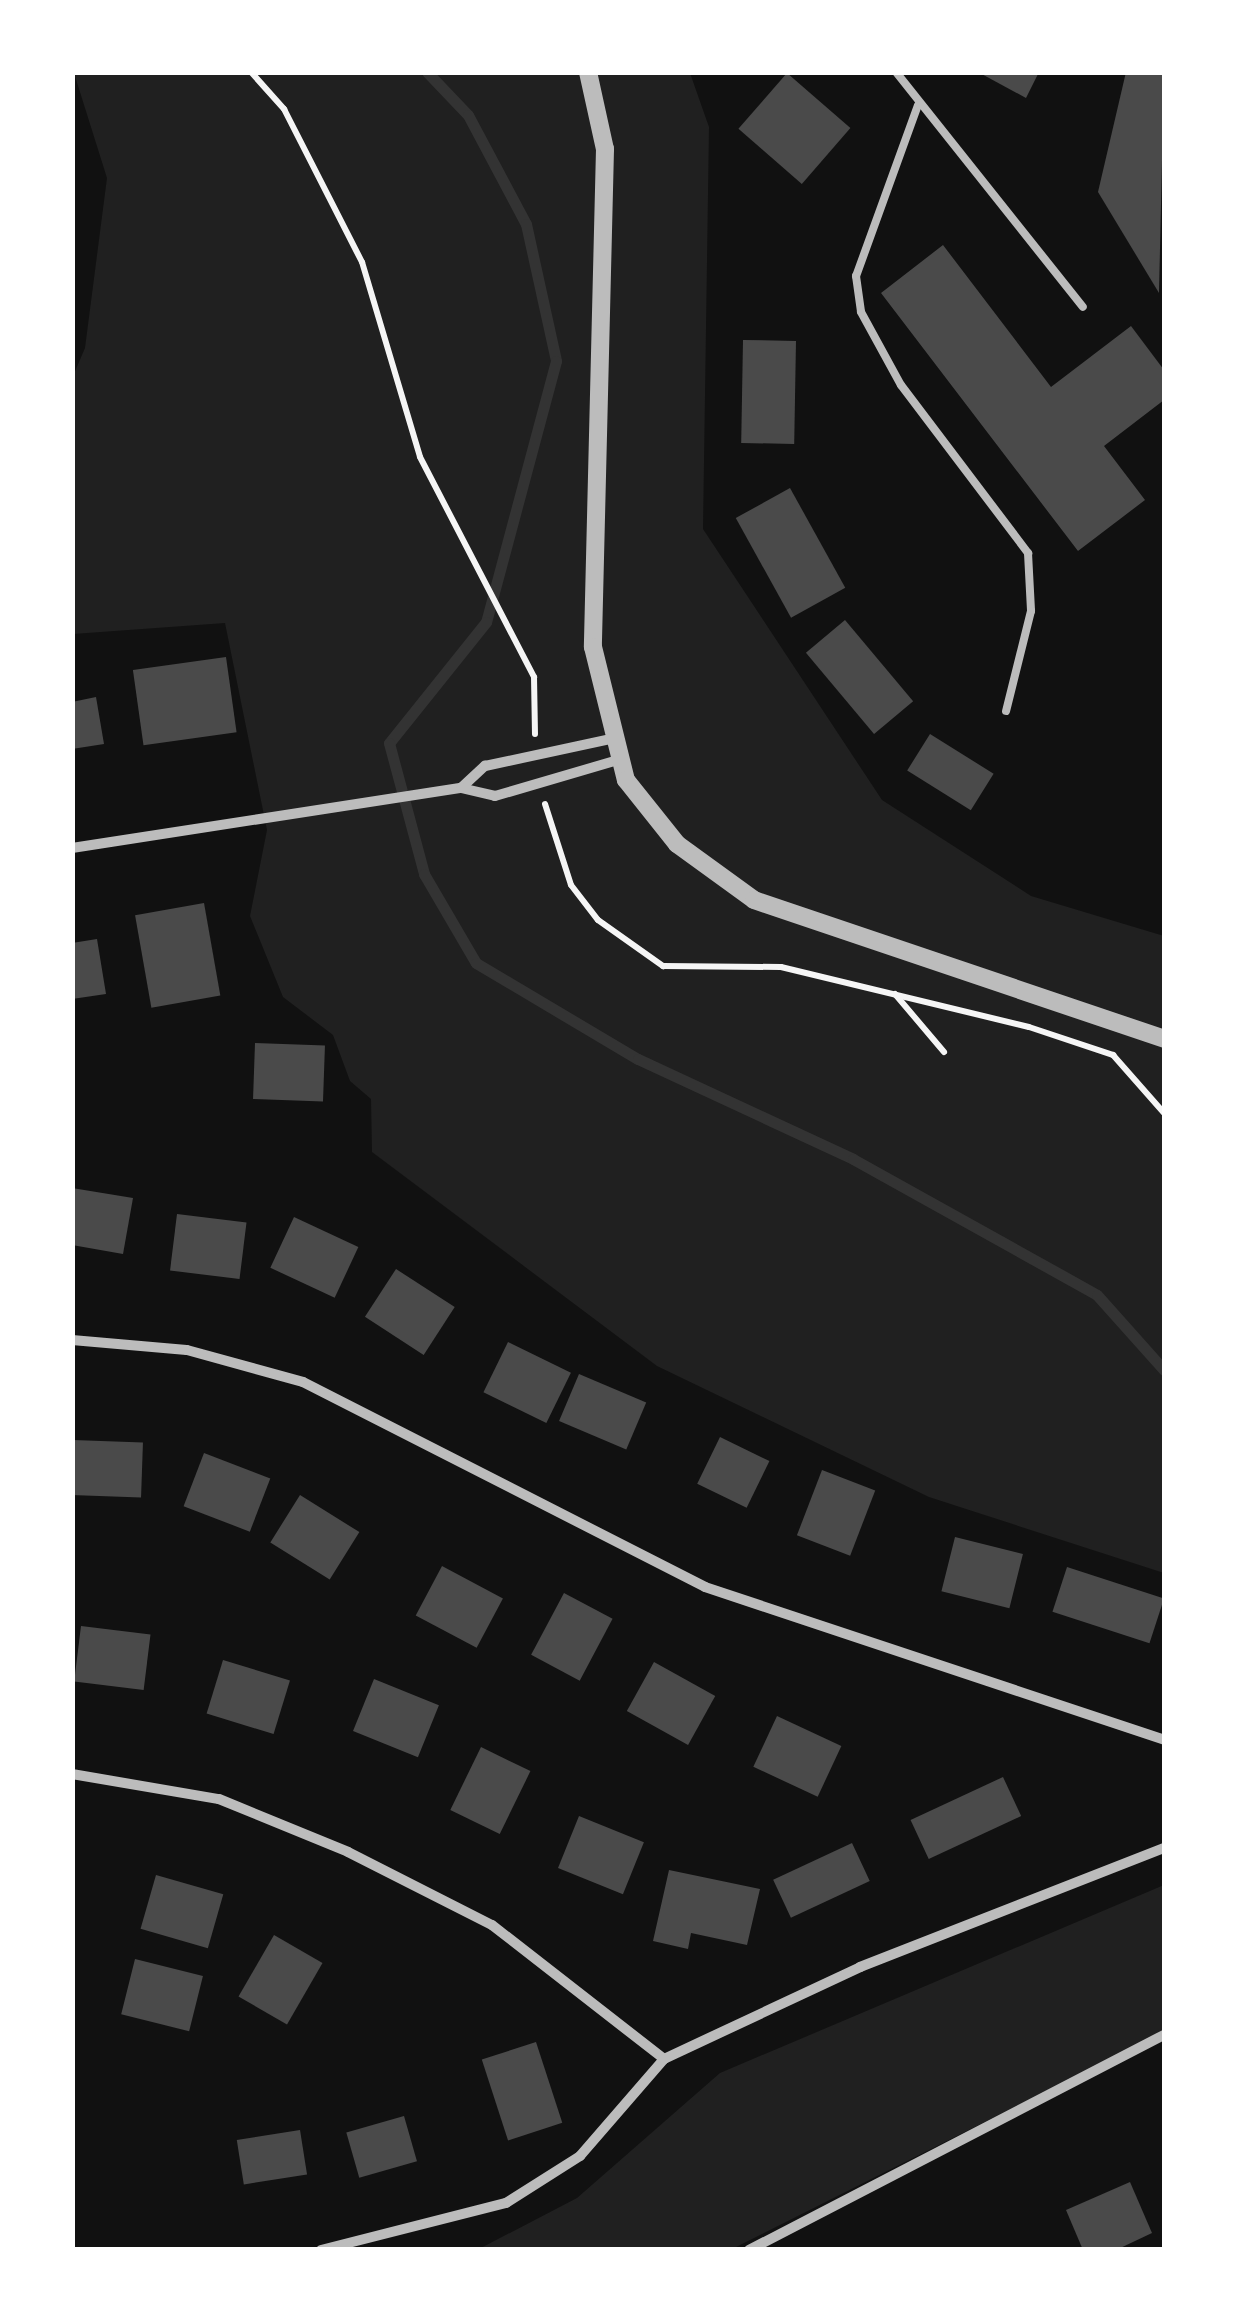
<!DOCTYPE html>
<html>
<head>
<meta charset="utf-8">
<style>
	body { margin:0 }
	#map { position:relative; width:1237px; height:2322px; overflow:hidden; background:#111; font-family:"Noto Sans",sans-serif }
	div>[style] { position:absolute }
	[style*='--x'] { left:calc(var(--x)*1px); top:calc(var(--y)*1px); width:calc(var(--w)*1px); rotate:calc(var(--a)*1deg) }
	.green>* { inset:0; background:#202020 }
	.stream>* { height:11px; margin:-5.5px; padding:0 5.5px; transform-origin:5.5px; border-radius:5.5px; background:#333 }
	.building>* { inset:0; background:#4a4a4a; transform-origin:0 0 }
	.path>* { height:6px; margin:-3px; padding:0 3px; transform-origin:3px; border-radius:3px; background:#f5f5f5 }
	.service>* { height:8px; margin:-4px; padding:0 4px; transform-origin:4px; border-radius:4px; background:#bcbcbc }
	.minor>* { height:10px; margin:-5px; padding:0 5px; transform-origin:5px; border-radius:5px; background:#bcbcbc }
	.tertiary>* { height:18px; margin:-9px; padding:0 9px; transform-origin:9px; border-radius:9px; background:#bcbcbc }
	span { translate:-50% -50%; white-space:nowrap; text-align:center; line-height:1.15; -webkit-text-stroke:8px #fff; paint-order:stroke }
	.frame { position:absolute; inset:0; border:75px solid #fff; pointer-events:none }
</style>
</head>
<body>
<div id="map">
	<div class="green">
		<i style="clip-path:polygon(74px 73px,690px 73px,709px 127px,703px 529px,882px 800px,1031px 896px,1164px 936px,1164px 1573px,929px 1497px,657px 1366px,372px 1152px,371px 1099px,350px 1081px,333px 1035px,283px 997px,250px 916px,267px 830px,225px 623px,73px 634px,73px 376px,85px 348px,107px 178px)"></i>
		<i style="clip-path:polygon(1164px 1885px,1164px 2032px,732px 2249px,477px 2250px,577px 2198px,720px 2073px)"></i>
	</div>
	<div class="stream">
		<i style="--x:427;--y:72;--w:59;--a:46.4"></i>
		<i style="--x:468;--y:115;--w:123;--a:62"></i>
		<i style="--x:526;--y:224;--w:140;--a:77.6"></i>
		<i style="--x:556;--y:361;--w:270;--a:105"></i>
		<i style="--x:486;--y:622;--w:155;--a:128.7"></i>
		<i style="--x:389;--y:743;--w:136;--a:75"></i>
		<i style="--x:424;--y:874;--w:103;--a:59.7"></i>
		<i style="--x:476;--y:963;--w:188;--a:30.7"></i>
		<i style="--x:638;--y:1059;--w:237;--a:24.9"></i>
		<i style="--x:853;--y:1159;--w:279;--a:29.1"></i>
		<i style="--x:1097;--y:1295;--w:101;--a:48.2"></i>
	</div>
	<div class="building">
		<i style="clip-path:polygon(978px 72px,1039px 72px,1026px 98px)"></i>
		<i style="clip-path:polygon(1126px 72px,1164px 72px,1159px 293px,1098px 192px)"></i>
		<i style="left:787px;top:73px;width:84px;height:74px;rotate:41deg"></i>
		<i style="clip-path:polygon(943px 245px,1051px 387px,1131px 326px,1164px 370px,1164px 400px,1104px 446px,1145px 500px,1078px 551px,881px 293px)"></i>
		<i style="left:743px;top:340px;width:53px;height:103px;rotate:1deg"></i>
		<i style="left:790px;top:488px;width:114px;height:62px;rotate:61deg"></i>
		<i style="left:845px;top:620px;width:106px;height:51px;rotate:50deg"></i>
		<i style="left:226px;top:657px;width:76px;height:94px;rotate:82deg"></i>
		<i style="clip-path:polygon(96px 697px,104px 744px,72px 749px,72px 702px)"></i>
		<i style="left:930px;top:734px;width:75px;height:43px;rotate:32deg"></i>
		<i style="left:204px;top:903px;width:94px;height:70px;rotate:80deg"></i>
		<i style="clip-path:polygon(97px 939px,106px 994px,72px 999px,72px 943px)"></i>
		<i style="left:255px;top:1043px;width:70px;height:56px;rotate:2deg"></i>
		<i style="clip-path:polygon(72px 1188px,133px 1198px,123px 1254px,72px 1245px)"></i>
		<i style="left:177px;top:1214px;width:70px;height:57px;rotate:7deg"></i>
		<i style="left:294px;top:1217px;width:71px;height:56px;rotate:25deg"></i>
		<i style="left:396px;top:1269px;width:70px;height:57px;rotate:33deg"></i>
		<i style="left:508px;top:1342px;width:70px;height:56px;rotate:26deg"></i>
		<i style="left:579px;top:1374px;width:73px;height:51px;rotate:23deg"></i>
		<i style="left:720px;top:1437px;width:55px;height:52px;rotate:26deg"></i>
		<i style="left:73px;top:1440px;width:70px;height:55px;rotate:2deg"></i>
		<i style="left:204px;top:1453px;width:71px;height:57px;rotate:21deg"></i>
		<i style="left:822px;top:1470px;width:57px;height:70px;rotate:21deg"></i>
		<i style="left:300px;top:1495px;width:70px;height:56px;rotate:32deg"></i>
		<i style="left:955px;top:1537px;width:70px;height:56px;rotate:14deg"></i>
		<i style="left:442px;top:1566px;width:69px;height:56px;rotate:28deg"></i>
		<i style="left:1067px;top:1567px;width:102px;height:47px;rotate:18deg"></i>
		<i style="left:564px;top:1593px;width:55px;height:70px;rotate:28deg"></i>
		<i style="left:81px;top:1626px;width:70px;height:56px;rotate:7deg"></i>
		<i style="left:223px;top:1660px;width:70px;height:56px;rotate:17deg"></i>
		<i style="left:654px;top:1662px;width:70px;height:56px;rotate:29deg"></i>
		<i style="left:374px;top:1679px;width:70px;height:56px;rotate:22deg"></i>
		<i style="left:777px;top:1716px;width:71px;height:56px;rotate:25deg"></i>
		<i style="left:481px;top:1747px;width:55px;height:70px;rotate:26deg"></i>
		<i style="left:1003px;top:1777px;width:43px;height:102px;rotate:65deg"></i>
		<i style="left:579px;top:1816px;width:70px;height:56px;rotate:22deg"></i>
		<i style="left:852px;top:1843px;width:42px;height:87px;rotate:65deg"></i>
		<i style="clip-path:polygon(669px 1870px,760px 1889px,747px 1945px,691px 1933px,688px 1949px,653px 1941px)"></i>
		<i style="left:156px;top:1875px;width:70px;height:56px;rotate:16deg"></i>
		<i style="left:274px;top:1935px;width:56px;height:71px;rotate:30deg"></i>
		<i style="left:135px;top:1959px;width:70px;height:57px;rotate:14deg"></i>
		<i style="left:536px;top:2042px;width:85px;height:57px;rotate:72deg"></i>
		<i style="left:404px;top:2116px;width:47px;height:60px;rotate:74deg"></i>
		<i style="left:300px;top:2130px;width:45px;height:64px;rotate:81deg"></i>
		<i style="clip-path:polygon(1130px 2182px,1152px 2233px,1116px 2250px,1083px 2250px,1066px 2210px)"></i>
	</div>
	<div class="path">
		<i style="--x:251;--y:72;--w:50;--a:48.3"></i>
		<i style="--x:284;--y:109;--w:172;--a:63"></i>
		<i style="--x:362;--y:262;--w:203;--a:73.4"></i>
		<i style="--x:420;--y:457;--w:248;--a:62.6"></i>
		<i style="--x:534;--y:677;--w:57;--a:89"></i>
		<i style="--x:545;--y:804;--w:85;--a:72.2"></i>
		<i style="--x:571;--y:885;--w:44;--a:52.4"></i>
		<i style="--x:598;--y:920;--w:80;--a:35.3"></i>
		<i style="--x:663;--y:966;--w:118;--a:0.5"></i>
		<i style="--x:781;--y:967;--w:255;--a:13.6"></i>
		<i style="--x:1029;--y:1027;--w:89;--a:18.4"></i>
		<i style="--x:1113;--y:1055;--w:77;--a:48.7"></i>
		<i style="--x:895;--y:994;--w:76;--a:49.8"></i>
	</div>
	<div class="service">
		<i style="--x:896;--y:72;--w:300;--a:51.5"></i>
		<i style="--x:918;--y:105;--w:182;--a:109.9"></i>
		<i style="--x:856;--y:276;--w:36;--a:82"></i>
		<i style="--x:861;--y:312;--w:83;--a:61.3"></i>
		<i style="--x:901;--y:385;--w:211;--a:52.9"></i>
		<i style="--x:1028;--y:553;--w:58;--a:87"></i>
		<i style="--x:1031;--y:611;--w:103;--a:104"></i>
	</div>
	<div class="minor">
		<i style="--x:461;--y:788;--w:33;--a:-43"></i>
		<i style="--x:485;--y:766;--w:129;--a:-12.1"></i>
		<i style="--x:72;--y:848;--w:394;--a:-8.8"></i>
		<i style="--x:461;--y:788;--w:35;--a:13"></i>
		<i style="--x:495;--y:796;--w:128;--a:-16.3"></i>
		<i style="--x:72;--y:1340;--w:115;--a:5"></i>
		<i style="--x:187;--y:1350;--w:120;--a:15.4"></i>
		<i style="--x:303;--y:1382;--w:451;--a:27"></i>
		<i style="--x:705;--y:1587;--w:484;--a:18.4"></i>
		<i style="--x:72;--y:1774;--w:149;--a:9.7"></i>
		<i style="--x:219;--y:1799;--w:139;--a:22.3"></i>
		<i style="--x:348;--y:1852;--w:161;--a:26.9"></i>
		<i style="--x:492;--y:1925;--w:218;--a:37.9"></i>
		<i style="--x:321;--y:2250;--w:191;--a:-14.3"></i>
		<i style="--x:506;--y:2203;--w:88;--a:-32.4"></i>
		<i style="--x:580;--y:2156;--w:128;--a:-49.1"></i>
		<i style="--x:664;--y:2059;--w:217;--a:-25.1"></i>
		<i style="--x:860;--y:1967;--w:326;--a:-21.4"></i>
		<i style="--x:749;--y:2250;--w:467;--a:-27.4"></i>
	</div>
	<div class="tertiary">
		<i style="--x:588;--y:72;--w:79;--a:77.6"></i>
		<i style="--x:605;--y:149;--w:498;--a:91.4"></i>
		<i style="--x:593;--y:647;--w:137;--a:76.1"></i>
		<i style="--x:626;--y:780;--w:82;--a:51.4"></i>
		<i style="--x:677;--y:844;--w:95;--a:36"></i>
		<i style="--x:754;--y:900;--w:433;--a:18.7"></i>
	</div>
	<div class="frame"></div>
</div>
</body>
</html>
